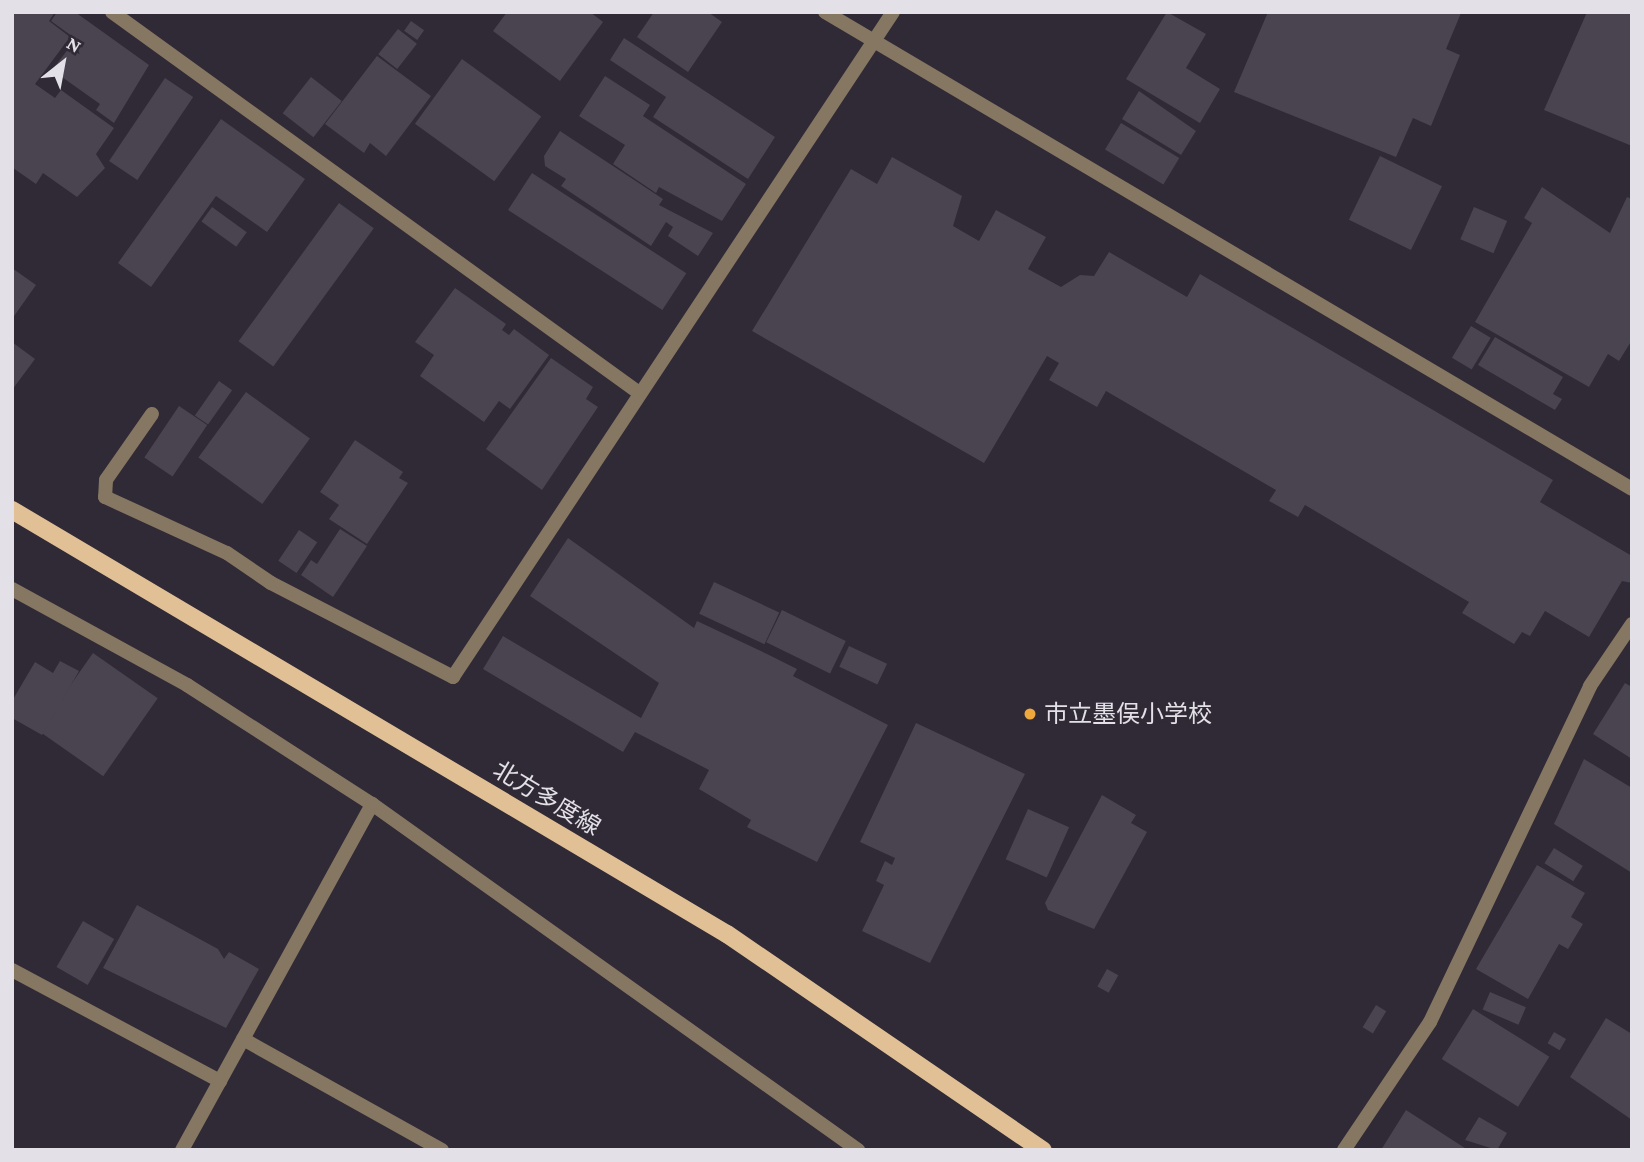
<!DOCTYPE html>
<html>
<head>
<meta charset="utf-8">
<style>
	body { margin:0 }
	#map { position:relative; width:1644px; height:1162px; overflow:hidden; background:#2f2a35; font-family:"Crimson Pro","Noto Sans JP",serif }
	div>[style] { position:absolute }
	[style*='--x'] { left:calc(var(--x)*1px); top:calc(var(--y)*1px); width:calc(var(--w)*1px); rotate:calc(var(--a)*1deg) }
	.building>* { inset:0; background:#49444f; transform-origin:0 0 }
	.street>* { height:14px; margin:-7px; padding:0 7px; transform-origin:7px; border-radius:7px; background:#867763 }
	.primary>* { height:18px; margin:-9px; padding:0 9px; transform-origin:9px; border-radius:9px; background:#e1c096 }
	.dots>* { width:19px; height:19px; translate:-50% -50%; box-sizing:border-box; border:4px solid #2f2a35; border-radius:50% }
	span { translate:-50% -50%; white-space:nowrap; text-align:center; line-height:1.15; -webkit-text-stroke:6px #2f2a35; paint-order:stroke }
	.poi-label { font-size:24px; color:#e3e0e7 }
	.left { translate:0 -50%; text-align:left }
	.street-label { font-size:24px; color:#e3e0e7 }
	.frame { position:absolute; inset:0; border:14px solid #e3e0e7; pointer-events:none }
	.north { position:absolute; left:28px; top:28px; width:70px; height:70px; -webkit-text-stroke:5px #2f2a35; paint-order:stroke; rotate:31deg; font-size:19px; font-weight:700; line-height:28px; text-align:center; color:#e3e0e7 }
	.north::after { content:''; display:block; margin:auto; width:24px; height:32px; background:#e3e0e7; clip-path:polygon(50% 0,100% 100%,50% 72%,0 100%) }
</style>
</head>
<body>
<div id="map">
	<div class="building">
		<i style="clip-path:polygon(12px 12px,55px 12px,49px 21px,70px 37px,35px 84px,55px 98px,61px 90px,114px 128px,96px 154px,105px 168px,77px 197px,43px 173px,36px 184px,13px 168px)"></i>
		<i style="clip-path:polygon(57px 12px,75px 12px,149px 65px,114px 123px,96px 110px,100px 104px,52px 70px,76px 39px,51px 21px)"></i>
		<i style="clip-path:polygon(507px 12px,590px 12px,603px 22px,560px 81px,493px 31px)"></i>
		<i style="clip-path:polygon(654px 12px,708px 12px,722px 22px,688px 72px,637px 37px)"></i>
		<i style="clip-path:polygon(1167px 12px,1206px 34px,1186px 68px,1220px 89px,1200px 123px,1126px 79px)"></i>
		<i style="clip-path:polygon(1268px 12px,1461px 13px,1446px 49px,1460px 55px,1431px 126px,1413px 118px,1396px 157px,1234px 92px)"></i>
		<i style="clip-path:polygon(1587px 12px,1632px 12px,1632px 146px,1544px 110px)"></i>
		<i style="left:411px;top:21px;width:16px;height:12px;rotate:35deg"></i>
		<i style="left:398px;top:29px;width:24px;height:32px;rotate:38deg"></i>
		<i style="clip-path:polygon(624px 38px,775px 137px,748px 179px,653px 117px,666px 97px,610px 60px)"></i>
		<i style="clip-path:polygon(377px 56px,431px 96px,386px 156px,370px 143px,364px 153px,325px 124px)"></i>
		<i style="left:462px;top:59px;width:98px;height:80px;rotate:36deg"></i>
		<i style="clip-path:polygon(605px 76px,650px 105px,643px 116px,746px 184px,722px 221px,659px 187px,656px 193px,613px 164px,625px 145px,579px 116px)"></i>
		<i style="left:311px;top:77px;width:39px;height:46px;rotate:38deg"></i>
		<i style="left:165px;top:78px;width:34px;height:100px;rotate:34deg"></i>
		<i style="clip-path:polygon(1139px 91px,1196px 131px,1181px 155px,1122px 119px)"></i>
		<i style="clip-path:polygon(221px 119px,305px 179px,267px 232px,216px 196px,151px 287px,118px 263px)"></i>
		<i style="left:1121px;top:123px;width:68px;height:31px;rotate:31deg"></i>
		<i style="clip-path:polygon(560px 131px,663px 199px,659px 205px,713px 233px,698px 256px,668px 236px,673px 227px,666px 222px,651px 246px,561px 186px,566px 179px,545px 166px,544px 156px)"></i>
		<i style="left:1380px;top:156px;width:69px;height:71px;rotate:26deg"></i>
		<i style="clip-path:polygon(892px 157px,962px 196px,953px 226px,979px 241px,996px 210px,1046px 237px,1028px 269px,1061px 287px,1080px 275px,1094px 276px,1109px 252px,1187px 297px,1200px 274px,1553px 480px,1540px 502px,1632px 556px,1632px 583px,1622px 581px,1589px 637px,1545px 611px,1530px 636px,1522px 632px,1514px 644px,1462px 613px,1469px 602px,1305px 505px,1298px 517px,1269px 501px,1276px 490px,1106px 391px,1097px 407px,1049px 380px,1059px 363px,1047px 356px,984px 463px,752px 331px,851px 169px,877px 184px)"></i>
		<i style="left:532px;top:173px;width:184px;height:44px;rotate:33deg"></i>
		<i style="clip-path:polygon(1542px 187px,1610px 233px,1627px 197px,1632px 199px,1632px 340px,1619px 361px,1608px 354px,1589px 387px,1475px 322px,1532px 223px,1524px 218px)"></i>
		<i style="left:339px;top:203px;width:43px;height:171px;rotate:36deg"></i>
		<i style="left:212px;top:207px;width:43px;height:18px;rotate:36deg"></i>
		<i style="left:1474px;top:207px;width:36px;height:35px;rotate:23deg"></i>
		<i style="clip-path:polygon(12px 268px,36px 285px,12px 319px)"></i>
		<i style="clip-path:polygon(455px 288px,506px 324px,502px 330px,509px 335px,514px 329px,549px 355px,510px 409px,499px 401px,484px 422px,420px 376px,434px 355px,415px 342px)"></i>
		<i style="left:1471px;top:326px;width:23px;height:37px;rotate:31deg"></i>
		<i style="clip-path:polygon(1495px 337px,1563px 377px,1553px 394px,1562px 399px,1555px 410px,1478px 365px)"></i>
		<i style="clip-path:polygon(12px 342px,35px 359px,12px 390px)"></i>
		<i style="clip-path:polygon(551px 358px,593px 387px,586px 399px,598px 407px,542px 490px,486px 449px)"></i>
		<i style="left:219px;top:381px;width:16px;height:42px;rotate:35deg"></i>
		<i style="left:246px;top:392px;width:79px;height:81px;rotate:36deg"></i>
		<i style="left:179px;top:406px;width:34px;height:62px;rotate:34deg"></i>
		<i style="clip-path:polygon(355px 440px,403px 472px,399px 478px,408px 483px,367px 544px,329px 519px,339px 505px,320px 492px)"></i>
		<i style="clip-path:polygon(340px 529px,367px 546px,333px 597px,301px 575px,311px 560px,317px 564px)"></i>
		<i style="left:299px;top:530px;width:22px;height:37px;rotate:34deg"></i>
		<i style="clip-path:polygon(568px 538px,694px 628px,697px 621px,767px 654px,797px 669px,793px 676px,888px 725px,817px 862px,747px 827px,751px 820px,699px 789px,709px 770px,635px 732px,623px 752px,483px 669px,503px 636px,641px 718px,659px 683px,530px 596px)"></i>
		<i style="left:714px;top:582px;width:72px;height:35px;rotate:25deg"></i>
		<i style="left:782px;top:610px;width:71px;height:36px;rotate:26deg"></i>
		<i style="left:849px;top:646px;width:42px;height:23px;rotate:25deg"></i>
		<i style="left:93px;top:653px;width:79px;height:95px;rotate:35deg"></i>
		<i style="clip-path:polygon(60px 661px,79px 671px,42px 735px,12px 718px,12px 701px,35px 662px,53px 673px)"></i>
		<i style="clip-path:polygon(1625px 683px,1632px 687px,1632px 759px,1593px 734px)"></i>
		<i style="clip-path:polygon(916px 723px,1025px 774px,930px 963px,862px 931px,884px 885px,876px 881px,885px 861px,892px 865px,895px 858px,860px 842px)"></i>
		<i style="clip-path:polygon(1584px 759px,1632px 788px,1632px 873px,1554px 824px)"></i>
		<i style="clip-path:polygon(1102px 795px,1136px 815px,1131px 823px,1147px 832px,1094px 929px,1048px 910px,1045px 903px)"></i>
		<i style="left:1028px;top:809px;width:45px;height:55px;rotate:24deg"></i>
		<i style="left:1554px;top:848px;width:34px;height:18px;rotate:32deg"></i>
		<i style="clip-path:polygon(1537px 865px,1585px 893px,1571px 917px,1583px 924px,1568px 949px,1559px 944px,1528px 999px,1476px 969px)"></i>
		<i style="clip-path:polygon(137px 905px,218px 949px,224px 959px,229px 952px,259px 969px,226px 1028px,103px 968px)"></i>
		<i style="left:83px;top:921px;width:36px;height:53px;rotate:30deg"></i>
		<i style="left:1107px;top:969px;width:13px;height:20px;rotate:29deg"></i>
		<i style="left:1490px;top:992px;width:39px;height:19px;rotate:23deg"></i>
		<i style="left:1376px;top:1005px;width:12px;height:26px;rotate:31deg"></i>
		<i style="left:1473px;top:1009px;width:90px;height:59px;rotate:32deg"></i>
		<i style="clip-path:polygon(1606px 1018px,1632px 1034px,1632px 1120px,1570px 1077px)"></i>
		<i style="left:1554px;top:1032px;width:14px;height:13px;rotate:30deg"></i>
		<i style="clip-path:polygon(1406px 1110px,1468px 1150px,1381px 1150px)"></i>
		<i style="clip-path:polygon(1479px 1117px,1507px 1133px,1497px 1150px,1465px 1140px)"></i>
	</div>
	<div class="street">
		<i style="--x:112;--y:12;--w:649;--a:35.85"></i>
		<i style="--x:825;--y:12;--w:937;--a:30.59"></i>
		<i style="--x:152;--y:414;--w:80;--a:124.9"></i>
		<i style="--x:106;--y:480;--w:17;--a:93"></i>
		<i style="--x:105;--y:497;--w:134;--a:24.7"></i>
		<i style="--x:227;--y:553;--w:53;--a:34.3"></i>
		<i style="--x:271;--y:583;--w:205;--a:27.3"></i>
		<i style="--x:453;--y:677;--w:797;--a:-56.51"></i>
		<i style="--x:12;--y:589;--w:200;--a:28.7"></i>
		<i style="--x:187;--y:685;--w:220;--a:32.8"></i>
		<i style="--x:372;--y:804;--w:597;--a:35.45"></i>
		<i style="--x:12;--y:970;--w:236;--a:28.1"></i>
		<i style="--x:243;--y:1039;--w:228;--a:29.2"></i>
		<i style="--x:182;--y:1150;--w:395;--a:-61.2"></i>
		<i style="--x:1344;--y:1150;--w:154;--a:-56.1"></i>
		<i style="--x:1430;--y:1022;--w:372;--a:-64.5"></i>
		<i style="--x:1590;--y:686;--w:75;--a:-55.9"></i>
	</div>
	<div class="primary">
		<i style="--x:12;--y:510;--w:831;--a:30.67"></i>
		<i style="--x:727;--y:934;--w:383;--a:34.4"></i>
	</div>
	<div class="dots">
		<i style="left:1030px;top:714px;background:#eea83c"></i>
	</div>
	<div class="poi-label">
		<span class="left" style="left:1044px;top:714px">市立墨俣小学校</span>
	</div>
	<div class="street-label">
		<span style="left:547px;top:798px;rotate:31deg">北方多度線</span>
	</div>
	<div class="frame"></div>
	<div class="north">N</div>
</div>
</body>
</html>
